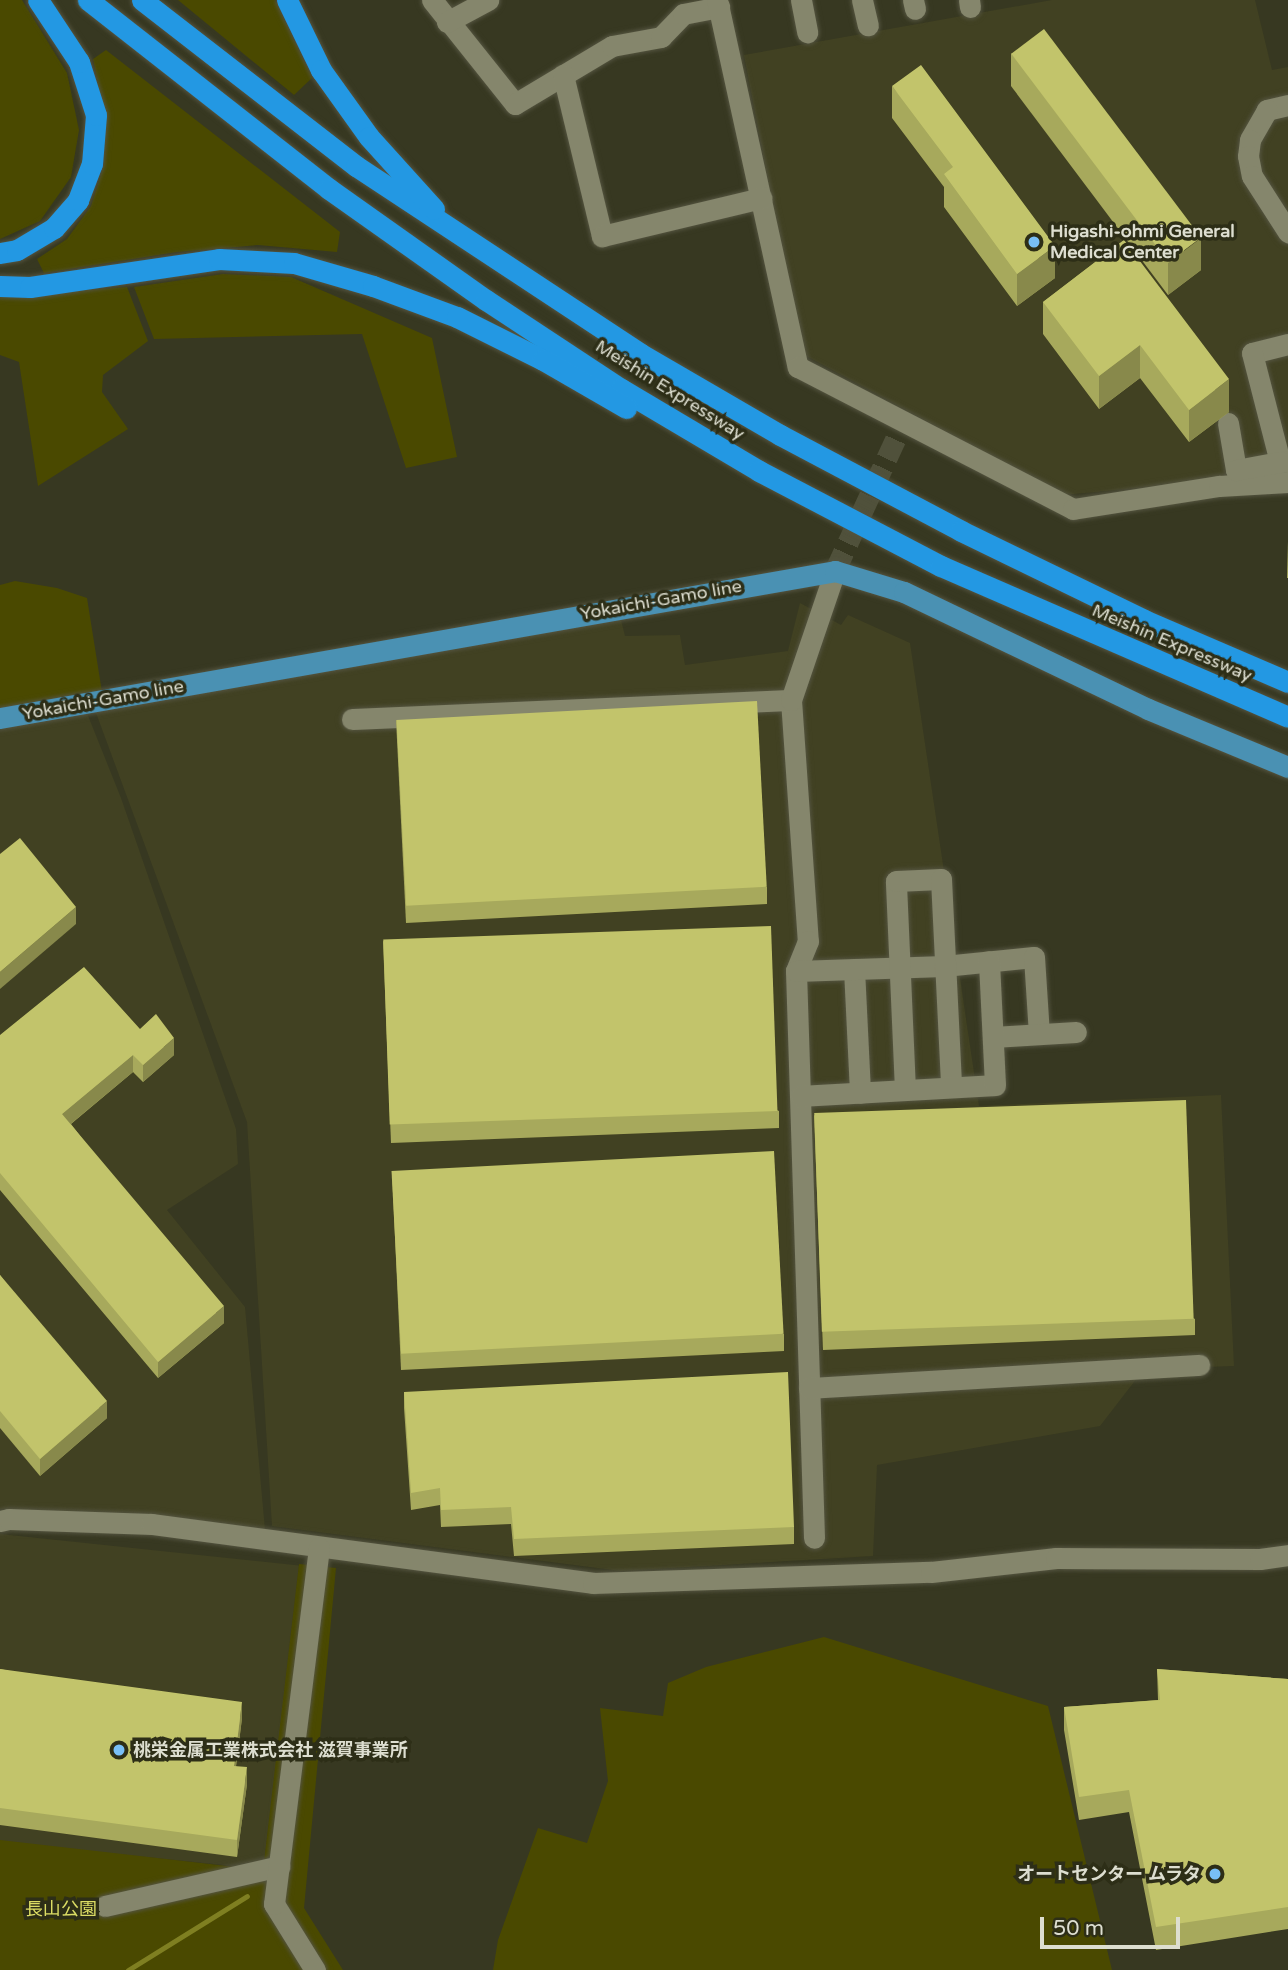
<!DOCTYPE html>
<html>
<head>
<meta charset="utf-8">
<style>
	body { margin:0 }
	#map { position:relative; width:1288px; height:1970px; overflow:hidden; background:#373821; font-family:"Varela Round","Noto Sans JP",sans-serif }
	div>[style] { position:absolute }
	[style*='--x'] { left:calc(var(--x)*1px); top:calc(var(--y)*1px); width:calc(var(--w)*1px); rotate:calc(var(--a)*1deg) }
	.built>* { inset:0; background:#414122; transform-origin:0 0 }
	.green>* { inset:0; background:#4a4900 }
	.stream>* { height:5px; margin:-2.5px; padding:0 2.5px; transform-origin:2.5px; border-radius:2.5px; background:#7f7f21 }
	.minor-tunnel>* { height:21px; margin-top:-10.5px; transform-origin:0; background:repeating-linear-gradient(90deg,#50513b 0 21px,transparent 0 31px) }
	.roads { filter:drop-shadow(0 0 2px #545440) drop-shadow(0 0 2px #545440) }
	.minor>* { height:21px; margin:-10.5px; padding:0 10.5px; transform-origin:10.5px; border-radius:10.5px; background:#85866c }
	.major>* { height:21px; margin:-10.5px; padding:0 10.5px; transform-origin:10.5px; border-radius:10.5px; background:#4a91b3 }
	.highway>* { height:21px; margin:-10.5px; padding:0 10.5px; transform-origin:10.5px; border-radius:10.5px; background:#2398e3 }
	.wall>* { inset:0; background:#a7a95c }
	.shaded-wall>* { inset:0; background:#88894b }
	.building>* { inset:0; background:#c2c46b; transform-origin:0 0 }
	.dots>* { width:19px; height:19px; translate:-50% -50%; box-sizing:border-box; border:4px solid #2d2e17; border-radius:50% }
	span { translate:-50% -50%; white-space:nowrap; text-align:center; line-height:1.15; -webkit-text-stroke:7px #2d2e17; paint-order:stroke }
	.poi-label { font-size:18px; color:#ddded0; font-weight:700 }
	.left { translate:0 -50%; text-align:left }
	.right { translate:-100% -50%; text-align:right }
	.street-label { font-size:18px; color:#ddded0 }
	.park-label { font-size:18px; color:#dbdc64 }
	.scale { position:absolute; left:1040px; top:1917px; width:140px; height:32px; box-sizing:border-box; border:4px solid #ddded0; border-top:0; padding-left:9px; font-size:21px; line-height:24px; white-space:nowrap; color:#ddded0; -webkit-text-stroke:5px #2d2e17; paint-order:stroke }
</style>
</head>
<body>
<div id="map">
	<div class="built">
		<i style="clip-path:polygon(1052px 0,1255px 0,1272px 70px,1288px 67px,1288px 474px,1063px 495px,801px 353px,744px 55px)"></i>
		<i style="clip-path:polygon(800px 603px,841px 625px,848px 615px,910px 643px,979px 1106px,1221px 1095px,1234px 1366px,1144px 1369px,1100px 1426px,877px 1465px,873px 1556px,621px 1571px,272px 1526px,247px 1122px,92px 702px,617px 604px,625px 636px,680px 635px,685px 665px,788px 651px)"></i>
		<i style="clip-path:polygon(85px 708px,121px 798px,236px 1129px,238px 1164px,167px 1210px,245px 1307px,265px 1530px,131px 1513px,0 1509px,0 724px)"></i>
		<i style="left:0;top:1534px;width:301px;height:306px;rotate:6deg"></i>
	</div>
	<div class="green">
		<i style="clip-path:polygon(0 0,22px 0,67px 73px,79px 130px,71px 177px,40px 221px,0 239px)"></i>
		<i style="clip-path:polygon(178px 0,275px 0,312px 78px,294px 95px)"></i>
		<i style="clip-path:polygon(106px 50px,340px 232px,337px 252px,258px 245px,177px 252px,44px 273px,37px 259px,67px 239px,91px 206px,104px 165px,105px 118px,93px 59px)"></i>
		<i style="clip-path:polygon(223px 274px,291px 277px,432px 338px,457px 457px,406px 468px,362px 334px,154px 339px,134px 287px)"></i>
		<i style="clip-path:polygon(127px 287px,148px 341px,103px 375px,102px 392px,128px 429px,38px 486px,19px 362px,0 355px,0 297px)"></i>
		<i style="clip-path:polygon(15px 581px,57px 588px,87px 598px,102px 692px,0 713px,0 585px)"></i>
		<i style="clip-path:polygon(299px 1564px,336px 1568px,304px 1908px,343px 1970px,0 1970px,0 1840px,263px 1870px)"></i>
		<i style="clip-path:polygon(824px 1637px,1048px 1706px,1112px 1970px,493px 1970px,498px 1940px,538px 1828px,587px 1843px,608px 1781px,600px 1708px,663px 1716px,668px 1683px,706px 1667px)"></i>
	</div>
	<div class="stream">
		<i style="--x:128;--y:1970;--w:140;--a:-31.9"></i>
	</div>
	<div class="minor-tunnel">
		<i style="--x:835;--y:571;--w:165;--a:-65.3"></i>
	</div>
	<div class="roads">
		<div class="minor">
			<i style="--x:432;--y:0;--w:133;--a:51.4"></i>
			<i style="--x:515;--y:104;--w:113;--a:-30.9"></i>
			<i style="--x:612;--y:46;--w:50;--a:-10.4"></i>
			<i style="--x:661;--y:37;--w:32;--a:-46"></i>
			<i style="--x:683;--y:14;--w:37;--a:-11"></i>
			<i style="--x:717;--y:0;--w:376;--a:77.6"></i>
			<i style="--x:798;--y:367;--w:309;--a:27.3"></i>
			<i style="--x:1073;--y:509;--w:148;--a:-9"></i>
			<i style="--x:1219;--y:486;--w:69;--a:-3.3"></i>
			<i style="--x:801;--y:0;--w:33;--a:79"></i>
			<i style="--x:862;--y:0;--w:26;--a:77"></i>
			<i style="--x:913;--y:0;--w:9;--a:77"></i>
			<i style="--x:969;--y:0;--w:7;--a:82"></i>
			<i style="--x:447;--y:22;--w:47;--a:-28.2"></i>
			<i style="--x:563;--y:75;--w:166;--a:76.4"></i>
			<i style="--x:602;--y:236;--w:164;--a:-13.4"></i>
			<i style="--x:1288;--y:105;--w:22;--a:167"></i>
			<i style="--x:1267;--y:110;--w:34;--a:120"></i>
			<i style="--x:1250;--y:140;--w:16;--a:97"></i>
			<i style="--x:1248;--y:156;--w:20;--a:79"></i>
			<i style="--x:1252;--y:176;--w:67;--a:57.3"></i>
			<i style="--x:1288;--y:344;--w:37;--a:166"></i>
			<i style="--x:1252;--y:353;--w:113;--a:75.6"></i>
			<i style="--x:1280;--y:462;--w:8;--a:-7"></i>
			<i style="--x:1228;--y:423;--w:48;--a:80.3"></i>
			<i style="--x:1236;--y:470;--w:45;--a:-10.3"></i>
			<i style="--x:791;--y:700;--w:242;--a:86"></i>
			<i style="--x:808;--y:941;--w:32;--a:112"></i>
			<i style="--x:796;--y:971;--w:567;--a:88.18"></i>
			<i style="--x:352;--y:719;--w:439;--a:-2.5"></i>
			<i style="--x:791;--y:700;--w:136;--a:-71.2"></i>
			<i style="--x:854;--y:969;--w:124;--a:87.2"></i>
			<i style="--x:796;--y:971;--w:148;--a:-1.9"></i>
			<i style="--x:944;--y:966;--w:90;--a:-5.7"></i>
			<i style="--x:1034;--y:957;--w:77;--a:86.3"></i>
			<i style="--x:993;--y:1037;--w:83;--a:-3.4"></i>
			<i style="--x:905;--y:1090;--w:209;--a:-92.5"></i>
			<i style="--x:896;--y:881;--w:45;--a:-2.5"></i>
			<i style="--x:941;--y:879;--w:208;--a:87.2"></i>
			<i style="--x:801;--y:1096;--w:194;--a:-3.2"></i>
			<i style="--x:995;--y:1085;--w:124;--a:-92.8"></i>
			<i style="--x:809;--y:1388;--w:391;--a:-3.4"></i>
			<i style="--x:0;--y:1521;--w:9;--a:-13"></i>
			<i style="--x:9;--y:1519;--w:143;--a:2"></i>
			<i style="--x:152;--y:1524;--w:445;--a:7.6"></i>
			<i style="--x:593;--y:1583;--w:338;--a:-1.9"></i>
			<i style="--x:931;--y:1572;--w:126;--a:-6.4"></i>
			<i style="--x:1056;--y:1558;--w:204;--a:0.3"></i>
			<i style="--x:1260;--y:1559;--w:28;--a:-8"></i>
			<i style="--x:105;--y:1906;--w:179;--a:-12.9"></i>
			<i style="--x:315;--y:1970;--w:78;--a:-121.8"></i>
			<i style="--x:274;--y:1904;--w:359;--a:-82.8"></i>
		</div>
		<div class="major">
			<i style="--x:0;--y:718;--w:848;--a:-9.98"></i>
			<i style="--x:835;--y:571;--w:72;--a:16.9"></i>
			<i style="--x:904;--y:592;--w:271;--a:25.6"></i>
			<i style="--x:1148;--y:709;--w:152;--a:22.5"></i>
		</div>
		<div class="highway">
			<i style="--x:88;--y:0;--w:306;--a:38.1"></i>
			<i style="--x:329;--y:189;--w:192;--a:35.3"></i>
			<i style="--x:486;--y:300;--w:162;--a:33.4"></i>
			<i style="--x:621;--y:389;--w:161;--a:30.7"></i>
			<i style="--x:759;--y:471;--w:205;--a:27.6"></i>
			<i style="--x:941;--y:566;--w:378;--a:23.5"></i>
			<i style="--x:142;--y:0;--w:271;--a:37.8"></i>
			<i style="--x:356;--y:166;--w:341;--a:33.4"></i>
			<i style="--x:641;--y:354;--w:161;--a:30.2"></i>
			<i style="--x:780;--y:435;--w:205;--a:27.9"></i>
			<i style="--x:961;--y:531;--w:203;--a:25.9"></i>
			<i style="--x:1144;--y:620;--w:157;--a:23.3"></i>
			<i style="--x:287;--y:0;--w:78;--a:64.1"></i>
			<i style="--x:321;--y:70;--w:82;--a:54.4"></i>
			<i style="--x:369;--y:137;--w:97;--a:47.9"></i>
			<i style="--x:0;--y:253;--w:17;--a:-10"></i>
			<i style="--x:17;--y:250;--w:43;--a:-30.7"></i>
			<i style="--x:54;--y:228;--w:37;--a:-49"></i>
			<i style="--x:78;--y:200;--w:39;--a:-69"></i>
			<i style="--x:92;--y:164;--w:49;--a:-85.3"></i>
			<i style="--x:96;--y:115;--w:56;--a:-107.8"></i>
			<i style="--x:79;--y:62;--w:74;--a:-123.5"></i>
			<i style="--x:0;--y:286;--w:30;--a:2"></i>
			<i style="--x:30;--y:287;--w:191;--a:-8.4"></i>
			<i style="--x:219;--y:259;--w:75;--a:3.1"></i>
			<i style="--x:294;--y:263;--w:82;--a:16.2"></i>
			<i style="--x:373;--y:286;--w:90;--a:20.3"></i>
			<i style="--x:457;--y:317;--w:96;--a:26.6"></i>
			<i style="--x:543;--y:360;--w:96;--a:30"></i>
		</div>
	</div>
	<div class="wall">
		<i style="clip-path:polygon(1011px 53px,1201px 270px,1168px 295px,1011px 86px)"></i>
		<i style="clip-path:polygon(892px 86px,1055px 278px,1017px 306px,944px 207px,944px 187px,892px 118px)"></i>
		<i style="clip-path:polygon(1124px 240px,1229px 412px,1189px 442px,1140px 378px,1099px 409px,1043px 334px,1043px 302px)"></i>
		<i style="clip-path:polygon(1288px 541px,1288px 578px,1287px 578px)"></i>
		<i style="clip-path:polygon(396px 720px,767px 887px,767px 904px,406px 923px)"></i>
		<i style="clip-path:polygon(383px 941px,779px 1111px,779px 1128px,391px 1143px)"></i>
		<i style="clip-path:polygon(140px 1029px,174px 1055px,143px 1082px,133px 1072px,71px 1124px,224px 1323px,158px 1378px,0 1190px,0 1035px)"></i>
		<i style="clip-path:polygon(814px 1115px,1195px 1319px,1195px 1335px,823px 1350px)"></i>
		<i style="clip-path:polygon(392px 1171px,784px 1334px,784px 1351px,401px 1370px)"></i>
		<i style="clip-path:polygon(0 1275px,107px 1418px,40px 1476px,0 1428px)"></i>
		<i style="clip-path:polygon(404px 1392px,794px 1527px,794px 1544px,514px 1556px,511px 1524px,441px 1527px,440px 1505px,411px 1510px,404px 1408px)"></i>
		<i style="clip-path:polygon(0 1669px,242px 1718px,236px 1766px,247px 1784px,237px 1857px,0 1825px)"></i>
		<i style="clip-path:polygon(1157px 1669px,1288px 1679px,1288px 1929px,1156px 1950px,1129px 1812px,1079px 1820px,1064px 1730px,1064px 1707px,1158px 1700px)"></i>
	</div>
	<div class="shaded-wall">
		<i style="clip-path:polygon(1201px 238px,1201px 270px,1168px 295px,1168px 263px)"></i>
		<i style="clip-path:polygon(1055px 246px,1055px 278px,1017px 306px,1017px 274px)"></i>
		<i style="clip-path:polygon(1140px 345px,1140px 378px,1099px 409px,1099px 376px)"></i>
		<i style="clip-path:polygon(1229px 379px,1229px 412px,1189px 442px,1189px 410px)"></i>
		<i style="clip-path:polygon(76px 907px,76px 924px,0 989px,0 972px)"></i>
		<i style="clip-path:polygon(174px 1038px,174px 1055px,143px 1082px,143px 1065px)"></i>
		<i style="clip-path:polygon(133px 1055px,133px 1072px,62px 1131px,62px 1114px)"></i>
		<i style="clip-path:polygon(224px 1306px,224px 1323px,158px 1378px,158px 1362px)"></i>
		<i style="clip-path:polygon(107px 1401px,107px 1418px,40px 1476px,40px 1459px)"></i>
		<i style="clip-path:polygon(242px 1702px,242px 1718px,234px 1783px,234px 1766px)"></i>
		<i style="clip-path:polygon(247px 1767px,247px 1784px,237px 1857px,237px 1840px)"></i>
	</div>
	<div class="building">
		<i style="left:1044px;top:29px;width:261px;height:41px;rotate:53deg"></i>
		<i style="clip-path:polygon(921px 65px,1055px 246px,1017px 274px,944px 174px,953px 167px,892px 86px)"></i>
		<i style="clip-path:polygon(1124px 240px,1229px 379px,1189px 410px,1140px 345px,1099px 376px,1043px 302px)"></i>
		<i style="left:757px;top:701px;width:186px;height:361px;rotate:87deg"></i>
		<i style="clip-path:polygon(20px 838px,76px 907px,0 972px,0 854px)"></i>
		<i style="left:771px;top:926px;width:185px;height:388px;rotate:88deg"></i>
		<i style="clip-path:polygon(84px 967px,140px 1029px,156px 1014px,174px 1038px,143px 1065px,133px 1055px,62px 1114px,224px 1306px,158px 1362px,0 1173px,0 1035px)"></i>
		<i style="left:1186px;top:1100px;width:219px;height:372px;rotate:88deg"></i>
		<i style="left:774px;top:1151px;width:183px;height:383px;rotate:87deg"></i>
		<i style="clip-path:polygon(0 1275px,107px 1401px,40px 1459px,0 1411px)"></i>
		<i style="clip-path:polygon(788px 1372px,794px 1527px,514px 1539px,511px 1507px,441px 1510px,440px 1488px,411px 1493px,404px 1392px)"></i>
		<i style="clip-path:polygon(0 1669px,242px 1702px,234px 1766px,247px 1767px,237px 1840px,0 1808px)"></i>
		<i style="clip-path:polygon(1157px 1669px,1288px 1679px,1288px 1907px,1156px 1927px,1129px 1790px,1079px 1797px,1064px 1707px,1160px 1700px)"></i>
	</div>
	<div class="dots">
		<i style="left:1034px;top:242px;background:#78bff7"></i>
		<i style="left:119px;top:1750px;background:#78bff7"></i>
		<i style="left:1215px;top:1874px;background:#78bff7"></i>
	</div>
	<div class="poi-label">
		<span class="left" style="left:1050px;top:242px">Higashi-ohmi General<br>Medical Center</span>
		<span class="left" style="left:133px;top:1750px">桃栄金属工業株式会社 滋賀事業所</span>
		<span class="right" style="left:1201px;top:1874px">オートセンター ムラタ</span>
	</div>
	<div class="street-label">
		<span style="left:670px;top:390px;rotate:32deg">Meishin Expressway</span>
		<span style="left:661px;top:600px;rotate:-10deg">Yokaichi-Gamo line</span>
		<span style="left:1172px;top:643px;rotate:23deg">Meishin Expressway</span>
		<span style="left:103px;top:700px;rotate:-10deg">Yokaichi-Gamo line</span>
	</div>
	<div class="park-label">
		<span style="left:61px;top:1909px">長山公園</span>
	</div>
	<div class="scale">50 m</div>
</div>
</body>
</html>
